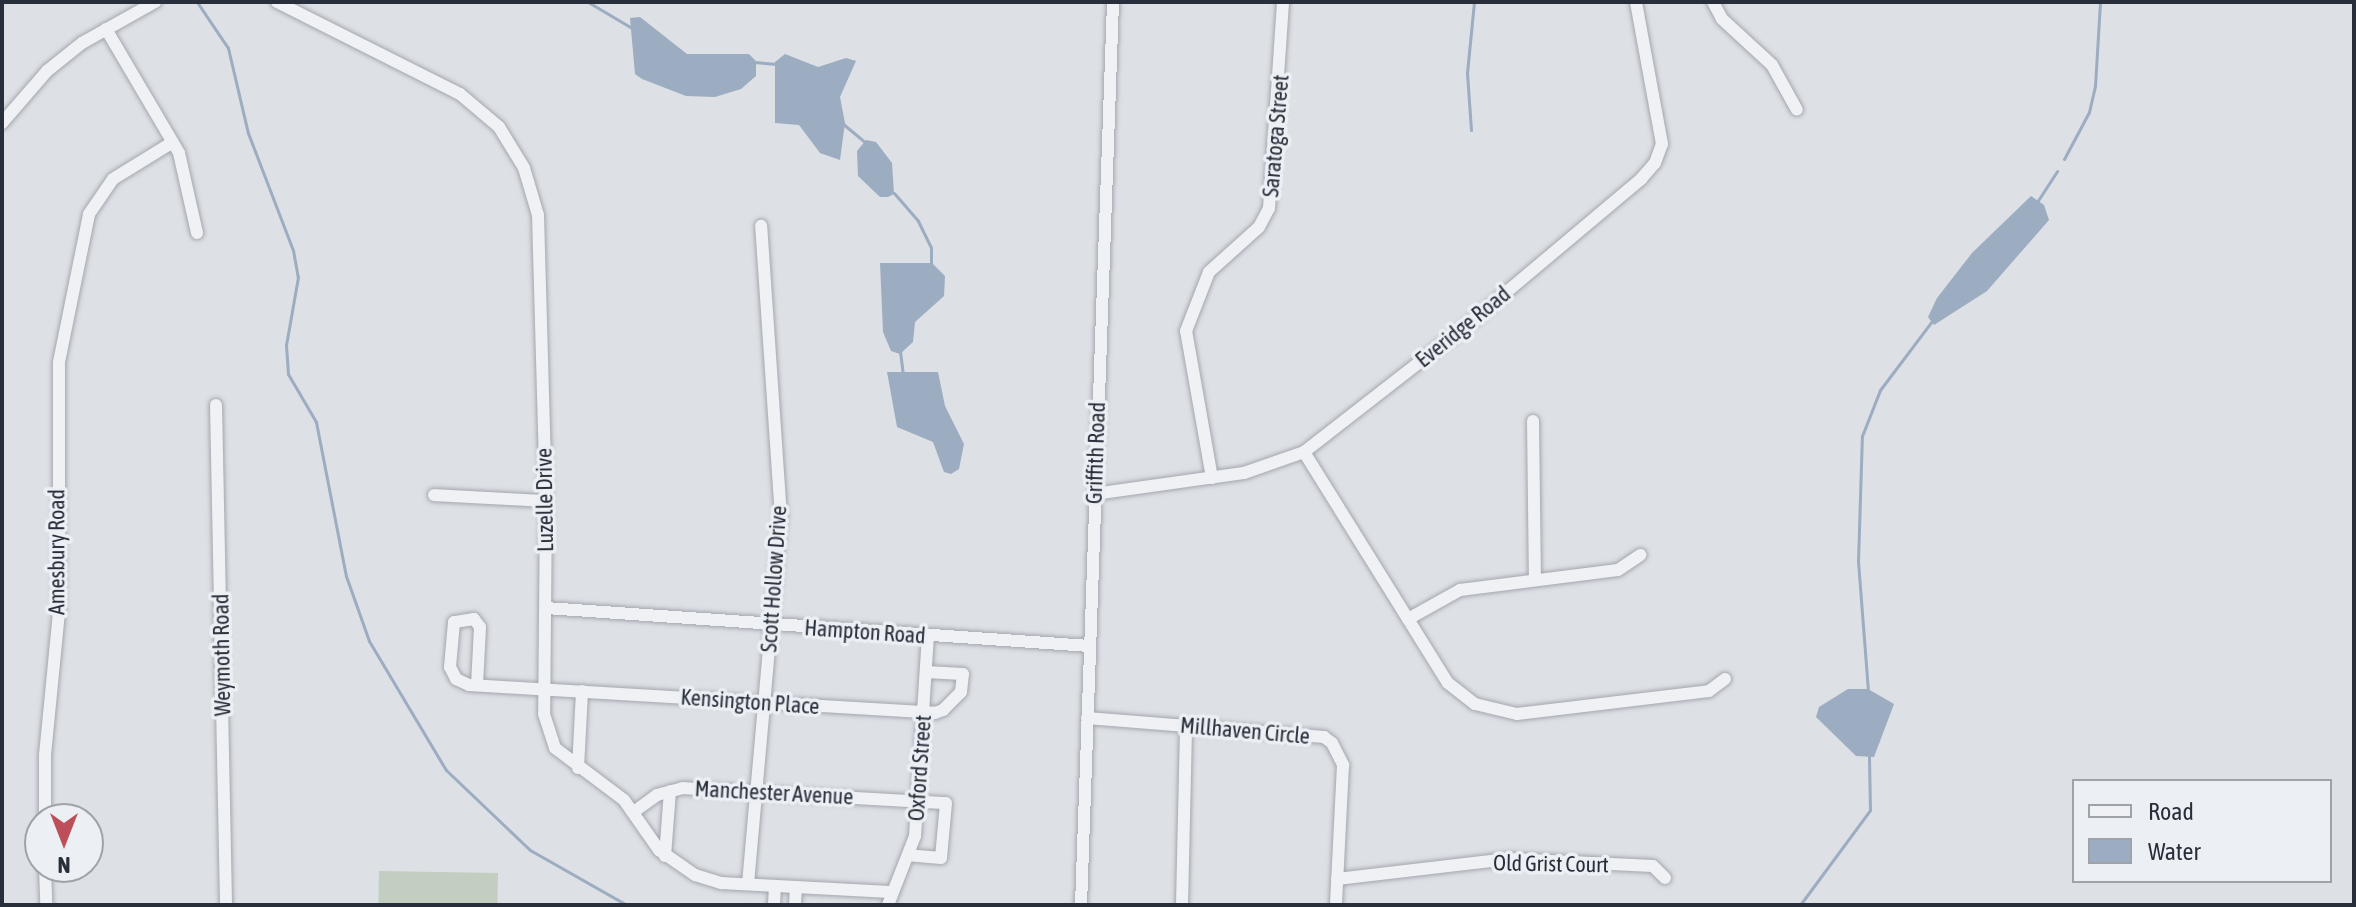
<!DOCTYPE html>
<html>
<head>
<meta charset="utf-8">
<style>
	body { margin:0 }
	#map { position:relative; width:2356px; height:907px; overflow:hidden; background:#dde0e5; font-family:"Asap Condensed",sans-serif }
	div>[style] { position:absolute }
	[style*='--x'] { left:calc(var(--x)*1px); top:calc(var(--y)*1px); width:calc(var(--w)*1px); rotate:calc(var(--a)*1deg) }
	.green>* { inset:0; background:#c2cebf; transform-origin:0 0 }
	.water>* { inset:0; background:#9cacc1 }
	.stream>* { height:3px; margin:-1.5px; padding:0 1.5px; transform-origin:1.5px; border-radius:1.5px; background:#9cacc1 }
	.roads { filter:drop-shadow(0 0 2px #a3a7ae) drop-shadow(0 0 2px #a3a7ae) }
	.minor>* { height:12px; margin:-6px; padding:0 6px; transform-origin:6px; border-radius:6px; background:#eff1f4 }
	span { translate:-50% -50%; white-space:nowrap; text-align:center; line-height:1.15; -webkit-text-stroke:7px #eceff3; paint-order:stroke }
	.street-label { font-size:22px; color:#282e3a }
	.frame { position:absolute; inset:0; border:4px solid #282e3a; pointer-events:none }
	.legend { position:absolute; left:2072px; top:779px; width:260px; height:104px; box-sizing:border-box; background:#eceff3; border:2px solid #9ea2a9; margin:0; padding:10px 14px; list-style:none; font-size:24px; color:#282e3a }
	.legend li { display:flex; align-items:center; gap:16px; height:40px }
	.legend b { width:40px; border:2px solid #9ea2a9 }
	.north { position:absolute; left:24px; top:803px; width:80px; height:80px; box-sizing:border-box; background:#eceff3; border:2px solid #9ea2a9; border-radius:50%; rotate:180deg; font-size:22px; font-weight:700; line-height:32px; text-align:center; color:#282e3a }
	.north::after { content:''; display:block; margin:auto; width:28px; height:36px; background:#bd4f5b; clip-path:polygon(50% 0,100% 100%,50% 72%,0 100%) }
</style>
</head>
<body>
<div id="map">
	<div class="green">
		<i style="left:379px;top:871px;width:119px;height:34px;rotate:1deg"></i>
	</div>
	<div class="water">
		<i style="clip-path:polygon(640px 17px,687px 54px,749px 54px,756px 61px,756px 76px,741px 89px,715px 97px,686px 96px,642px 79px,635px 74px,630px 18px)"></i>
		<i style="clip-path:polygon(785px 54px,818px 67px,846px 58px,856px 61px,840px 97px,845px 123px,840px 160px,820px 153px,799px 125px,775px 123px,775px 62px)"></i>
		<i style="clip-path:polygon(866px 140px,876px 142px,892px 163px,894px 194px,888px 197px,880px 197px,858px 176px,857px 151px)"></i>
		<i style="clip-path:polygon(2031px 196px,2044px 205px,2049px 220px,1987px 291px,1934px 325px,1928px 317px,1937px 298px,1972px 253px)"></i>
		<i style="clip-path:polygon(880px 263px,932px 263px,945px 276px,944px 296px,915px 322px,913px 342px,900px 354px,891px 351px,883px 332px)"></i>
		<i style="clip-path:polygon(887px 372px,938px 372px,945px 406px,964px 444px,959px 469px,951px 474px,944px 472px,933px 442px,897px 427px)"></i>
		<i style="clip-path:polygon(1848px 689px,1868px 689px,1894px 704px,1874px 757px,1856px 756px,1816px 717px,1819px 707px)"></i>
	</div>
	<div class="stream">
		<i style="--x:197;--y:2;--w:55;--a:56"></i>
		<i style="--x:228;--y:48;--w:87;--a:76.8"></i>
		<i style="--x:248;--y:133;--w:125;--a:69"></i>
		<i style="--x:293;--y:250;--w:27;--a:80"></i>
		<i style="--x:298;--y:277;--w:69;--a:100"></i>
		<i style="--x:286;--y:345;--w:29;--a:86"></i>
		<i style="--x:288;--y:374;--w:56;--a:59.7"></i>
		<i style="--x:316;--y:422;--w:157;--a:79"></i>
		<i style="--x:346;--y:576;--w:69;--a:70.5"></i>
		<i style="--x:369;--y:641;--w:150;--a:59.2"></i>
		<i style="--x:446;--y:770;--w:116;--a:43.6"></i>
		<i style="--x:530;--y:850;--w:112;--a:29.6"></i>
		<i style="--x:588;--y:2;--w:51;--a:30.6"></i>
		<i style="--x:754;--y:62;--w:23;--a:5"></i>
		<i style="--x:842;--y:123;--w:31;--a:40"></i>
		<i style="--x:1471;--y:130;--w:57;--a:-94"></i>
		<i style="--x:1467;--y:73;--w:71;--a:-84.4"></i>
		<i style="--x:2064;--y:159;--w:53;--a:-62"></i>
		<i style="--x:2089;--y:112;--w:27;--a:-77"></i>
		<i style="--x:2095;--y:86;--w:84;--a:-86.6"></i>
		<i style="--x:894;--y:193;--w:37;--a:49"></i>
		<i style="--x:918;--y:221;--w:30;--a:64"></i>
		<i style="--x:931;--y:248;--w:17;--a:90"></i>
		<i style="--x:2037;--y:202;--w:37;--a:-57"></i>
		<i style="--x:900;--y:351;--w:24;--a:83"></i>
		<i style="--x:1868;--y:691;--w:130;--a:-94.4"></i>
		<i style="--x:1858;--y:561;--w:125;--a:-88.2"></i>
		<i style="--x:1862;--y:436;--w:49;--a:-68.6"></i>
		<i style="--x:1880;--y:390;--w:86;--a:-53"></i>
		<i style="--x:1800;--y:905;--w:118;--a:-53.6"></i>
		<i style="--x:1870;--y:810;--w:53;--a:-91.1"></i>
	</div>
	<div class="roads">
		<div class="minor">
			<i style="--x:277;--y:2;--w:205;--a:26.7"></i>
			<i style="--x:460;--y:94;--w:51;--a:40.2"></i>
			<i style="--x:499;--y:127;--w:48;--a:58.6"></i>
			<i style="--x:524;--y:168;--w:49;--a:73.4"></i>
			<i style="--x:538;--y:215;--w:286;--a:88.4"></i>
			<i style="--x:546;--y:501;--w:213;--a:90.5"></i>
			<i style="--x:544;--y:714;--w:36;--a:72"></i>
			<i style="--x:555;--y:748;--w:86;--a:37"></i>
			<i style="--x:624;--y:800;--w:61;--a:55"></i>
			<i style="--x:659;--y:850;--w:44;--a:34.8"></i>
			<i style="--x:695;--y:875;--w:28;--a:17"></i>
			<i style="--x:722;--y:883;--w:167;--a:3.1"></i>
			<i style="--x:1713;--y:2;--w:19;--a:62"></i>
			<i style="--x:1722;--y:19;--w:68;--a:42.6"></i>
			<i style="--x:1772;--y:65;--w:51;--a:60.9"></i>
			<i style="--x:106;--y:29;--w:144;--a:59.5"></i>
			<i style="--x:179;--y:153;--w:82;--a:77.3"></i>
			<i style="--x:2;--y:123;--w:69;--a:-49.1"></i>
			<i style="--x:47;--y:71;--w:45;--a:-38.7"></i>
			<i style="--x:82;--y:43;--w:84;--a:-29.3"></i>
			<i style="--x:216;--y:405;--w:500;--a:88.85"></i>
			<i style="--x:1533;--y:421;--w:159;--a:89.3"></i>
			<i style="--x:1304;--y:452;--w:272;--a:58.1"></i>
			<i style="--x:1448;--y:683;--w:34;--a:38"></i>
			<i style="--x:1475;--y:704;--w:43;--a:13.4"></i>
			<i style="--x:1517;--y:714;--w:193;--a:-6.8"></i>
			<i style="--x:1709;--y:691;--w:20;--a:-37"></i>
			<i style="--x:1212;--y:478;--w:149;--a:-100"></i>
			<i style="--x:1186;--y:331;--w:63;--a:-68.7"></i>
			<i style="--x:1209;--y:272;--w:67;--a:-42"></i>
			<i style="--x:1259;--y:227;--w:21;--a:-62"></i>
			<i style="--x:1269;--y:208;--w:206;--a:-86.1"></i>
			<i style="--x:1094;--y:494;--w:151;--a:-8"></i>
			<i style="--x:1244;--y:473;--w:64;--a:-19.3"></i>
			<i style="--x:1304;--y:452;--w:213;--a:-37.9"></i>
			<i style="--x:1472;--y:321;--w:221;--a:-40"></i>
			<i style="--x:1641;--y:179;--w:21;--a:-49"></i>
			<i style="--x:1655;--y:163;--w:20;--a:-70"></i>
			<i style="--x:1662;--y:144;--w:144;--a:-100.4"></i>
			<i style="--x:434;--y:495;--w:112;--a:3.1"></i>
			<i style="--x:546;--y:608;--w:544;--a:4"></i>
			<i style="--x:1408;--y:619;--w:60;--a:-29.1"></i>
			<i style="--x:1460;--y:590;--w:159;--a:-7.2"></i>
			<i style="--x:1618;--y:570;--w:27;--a:-34"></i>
			<i style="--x:477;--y:685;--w:58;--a:-87"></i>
			<i style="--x:480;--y:627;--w:10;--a:-127"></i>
			<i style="--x:474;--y:619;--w:20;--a:171"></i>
			<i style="--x:454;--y:622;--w:45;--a:95.1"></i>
			<i style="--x:450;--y:667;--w:13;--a:63"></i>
			<i style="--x:456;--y:679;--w:14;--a:25"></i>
			<i style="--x:469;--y:685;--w:467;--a:3.4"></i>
			<i style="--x:935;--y:713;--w:9;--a:-21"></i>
			<i style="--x:943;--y:710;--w:25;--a:-45"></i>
			<i style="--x:961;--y:692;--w:18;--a:-84"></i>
			<i style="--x:963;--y:674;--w:37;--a:-177"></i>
			<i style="--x:1087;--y:718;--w:238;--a:4.6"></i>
			<i style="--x:1324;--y:737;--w:10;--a:37"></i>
			<i style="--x:1332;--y:743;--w:25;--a:63"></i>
			<i style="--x:1343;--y:765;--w:140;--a:92.9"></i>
			<i style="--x:578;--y:768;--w:77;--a:-87"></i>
			<i style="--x:635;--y:811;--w:27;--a:-36"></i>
			<i style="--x:657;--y:795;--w:27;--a:-15"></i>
			<i style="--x:683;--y:788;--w:263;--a:3.3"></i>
			<i style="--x:946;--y:803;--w:55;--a:95.2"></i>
			<i style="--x:941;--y:858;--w:32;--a:-175"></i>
			<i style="--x:45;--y:819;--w:64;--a:-90"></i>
			<i style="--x:45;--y:755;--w:145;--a:-84.4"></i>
			<i style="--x:59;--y:611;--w:249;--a:-90"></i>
			<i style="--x:59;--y:362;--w:151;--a:-78.5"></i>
			<i style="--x:89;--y:214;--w:42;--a:-55.6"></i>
			<i style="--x:113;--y:179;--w:70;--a:-31.7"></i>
			<i style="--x:665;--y:856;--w:65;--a:-85.6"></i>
			<i style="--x:45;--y:867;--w:38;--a:88"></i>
			<i style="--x:1337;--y:879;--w:172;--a:-6.7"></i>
			<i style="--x:1508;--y:859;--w:145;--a:2.8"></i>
			<i style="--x:1653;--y:866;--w:17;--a:45"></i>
			<i style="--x:748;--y:884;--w:368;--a:-84.9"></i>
			<i style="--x:781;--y:517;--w:292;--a:-93.9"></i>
			<i style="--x:774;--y:905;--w:19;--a:-87"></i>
			<i style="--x:795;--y:905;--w:18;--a:-87"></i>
			<i style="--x:888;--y:905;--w:74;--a:-68.6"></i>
			<i style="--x:915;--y:836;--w:199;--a:-86.3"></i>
			<i style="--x:1081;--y:905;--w:904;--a:-87.97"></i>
			<i style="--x:1182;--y:905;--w:179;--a:-88.7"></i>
		</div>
	</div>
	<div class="street-label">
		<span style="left:1276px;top:136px;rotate:-85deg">Saratoga Street</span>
		<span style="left:1463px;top:327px;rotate:-39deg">Everidge Road</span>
		<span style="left:1096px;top:453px;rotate:-88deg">Griffith Road</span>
		<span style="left:545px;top:500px;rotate:-91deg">Luzelle Drive</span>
		<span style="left:57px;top:552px;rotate:-90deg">Amesbury Road</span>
		<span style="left:774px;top:579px;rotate:-86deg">Scott Hollow Drive</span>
		<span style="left:865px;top:632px;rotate:4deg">Hampton Road</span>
		<span style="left:222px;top:655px;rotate:-91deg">Weymoth Road</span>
		<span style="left:750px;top:702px;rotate:4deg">Kensington Place</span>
		<span style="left:1245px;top:731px;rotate:5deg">Millhaven Circle</span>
		<span style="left:920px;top:768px;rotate:-86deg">Oxford Street</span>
		<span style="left:774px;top:793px;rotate:3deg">Manchester Avenue</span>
		<span style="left:1551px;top:864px;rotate:1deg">Old Grist Court</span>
	</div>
	<div class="frame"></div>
	<ul class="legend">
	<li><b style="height:10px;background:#eff1f4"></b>Road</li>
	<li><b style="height:22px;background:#9cacc1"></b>Water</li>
	</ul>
	<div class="north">N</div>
</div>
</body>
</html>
